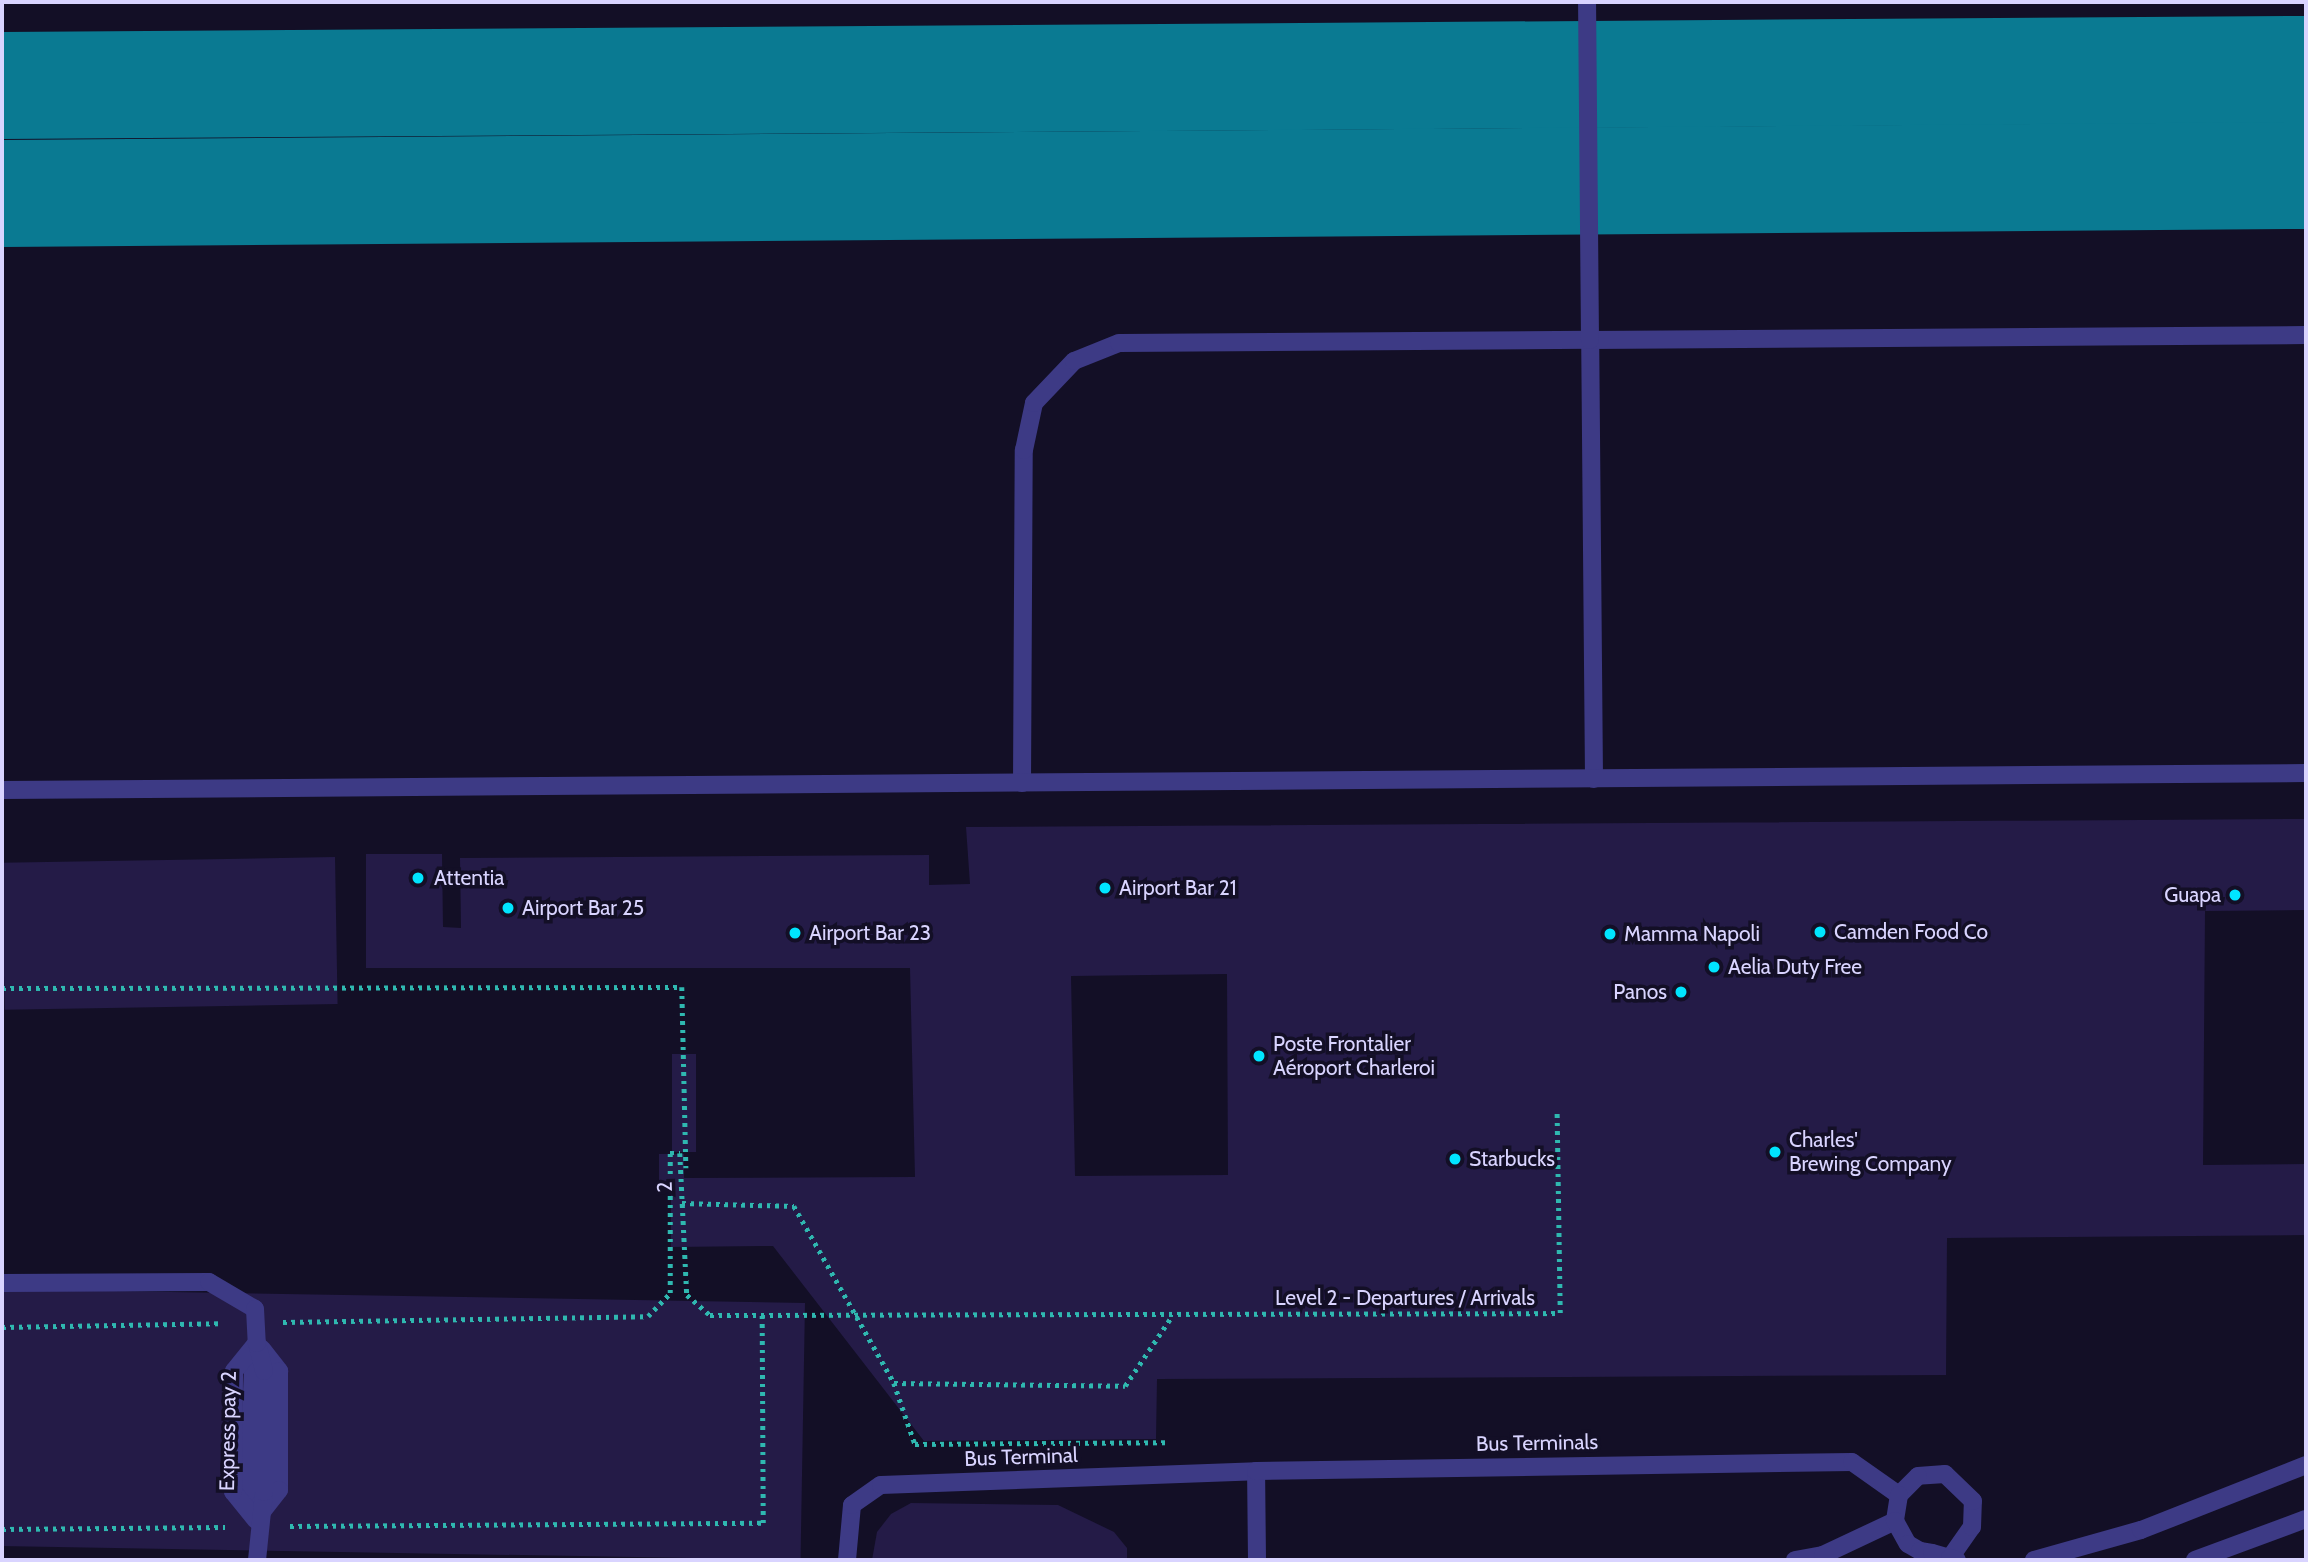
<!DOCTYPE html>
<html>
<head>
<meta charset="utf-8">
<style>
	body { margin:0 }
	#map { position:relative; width:2308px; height:1562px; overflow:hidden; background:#130f26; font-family:Cabin,sans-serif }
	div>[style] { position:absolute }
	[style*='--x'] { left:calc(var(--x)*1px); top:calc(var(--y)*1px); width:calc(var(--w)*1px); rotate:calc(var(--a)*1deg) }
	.taxiway>* { height:107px; margin:-53.5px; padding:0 53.5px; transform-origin:53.5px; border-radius:53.5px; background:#0a7a92 }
	.building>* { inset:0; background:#241b47; transform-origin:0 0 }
	.path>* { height:4.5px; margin-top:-2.25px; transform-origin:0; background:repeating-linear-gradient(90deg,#2fb8b0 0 3.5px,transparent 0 8.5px) }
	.minor>* { height:18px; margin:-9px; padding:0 9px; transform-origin:9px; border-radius:9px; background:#3d3a85 }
	.minor-bridge>* { height:18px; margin:-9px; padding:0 9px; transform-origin:9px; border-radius:9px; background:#3d3a85 }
	.dots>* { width:19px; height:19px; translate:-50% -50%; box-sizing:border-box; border:4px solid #130f26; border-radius:50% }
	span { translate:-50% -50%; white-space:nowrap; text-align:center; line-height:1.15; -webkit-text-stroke:7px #130f26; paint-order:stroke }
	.poi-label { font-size:21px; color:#d9d4ff }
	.left { translate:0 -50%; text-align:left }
	.right { translate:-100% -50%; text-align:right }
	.street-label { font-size:21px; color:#d9d4ff }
	.frame { position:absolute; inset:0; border:4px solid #d9d4ff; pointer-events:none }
</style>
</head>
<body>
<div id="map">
	<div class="taxiway">
		<i style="--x:2;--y:85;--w:2304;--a:-0.4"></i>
		<i style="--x:2;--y:193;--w:2304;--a:-0.45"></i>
	</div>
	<div class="building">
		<i style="clip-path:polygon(evenodd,2306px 819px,2306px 910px,2205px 911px,2203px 1165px,2306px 1164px,2306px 1235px,1947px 1238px,1946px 1375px,1157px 1379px,1156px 1439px,924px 1441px,773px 1246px,671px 1247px,671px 1190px,659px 1191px,659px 1154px,684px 1154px,684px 1178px,915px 1177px,910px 968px,366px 968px,366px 854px,442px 854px,443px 927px,461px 928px,460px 858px,929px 855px,929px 885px,970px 884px,966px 827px,2306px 819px,1227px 974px,1228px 1175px,1075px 1176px,1071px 976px,1227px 974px)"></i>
		<i style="left:335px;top:857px;width:147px;height:333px;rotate:89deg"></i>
		<i style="left:672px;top:1054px;width:24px;height:98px"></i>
		<i style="left:805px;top:1303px;width:257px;height:803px;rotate:91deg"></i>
		<i style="clip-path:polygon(911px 1503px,1058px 1505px,1114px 1532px,1127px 1548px,1127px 1560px,872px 1560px,877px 1532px,891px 1514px)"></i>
	</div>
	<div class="path">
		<i style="--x:2;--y:988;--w:680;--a:-0.08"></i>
		<i style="--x:682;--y:987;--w:181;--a:88.7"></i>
		<i style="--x:682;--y:1203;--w:112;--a:1.5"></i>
		<i style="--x:794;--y:1206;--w:203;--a:60.5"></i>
		<i style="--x:894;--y:1383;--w:65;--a:71"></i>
		<i style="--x:915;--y:1444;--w:255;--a:-0.4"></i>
		<i style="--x:283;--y:1322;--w:365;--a:-0.9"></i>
		<i style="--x:648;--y:1316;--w:32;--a:-46"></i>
		<i style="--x:670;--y:1293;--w:140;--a:-90"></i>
		<i style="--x:670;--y:1153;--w:10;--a:0"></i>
		<i style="--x:680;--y:1153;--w:142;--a:87.2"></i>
		<i style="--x:687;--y:1295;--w:30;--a:41"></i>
		<i style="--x:710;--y:1315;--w:850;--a:-0.13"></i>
		<i style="--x:1560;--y:1313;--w:202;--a:-90.9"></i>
		<i style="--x:2;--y:1327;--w:219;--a:-1"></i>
		<i style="--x:894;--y:1383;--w:231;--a:0.7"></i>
		<i style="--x:1125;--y:1386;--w:84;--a:-56.1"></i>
		<i style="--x:290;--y:1526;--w:473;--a:-0.4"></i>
		<i style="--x:763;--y:1523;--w:208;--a:-90.3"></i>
		<i style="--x:2;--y:1529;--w:223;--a:-0.5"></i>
	</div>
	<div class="minor">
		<i style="--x:1594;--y:779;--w:439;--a:-90.5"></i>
		<i style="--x:1590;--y:340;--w:716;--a:-0.4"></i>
		<i style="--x:1022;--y:783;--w:333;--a:-89.7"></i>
		<i style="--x:1024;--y:450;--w:48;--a:-78"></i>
		<i style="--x:1034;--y:403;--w:58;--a:-46.4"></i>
		<i style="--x:1074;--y:361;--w:48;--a:-21.8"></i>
		<i style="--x:1119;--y:343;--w:471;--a:-0.4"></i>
		<i style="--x:1590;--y:340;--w:338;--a:-90.5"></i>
		<i style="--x:2;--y:790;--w:2304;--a:-0.42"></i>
		<i style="--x:2;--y:1283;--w:207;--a:-0.3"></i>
		<i style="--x:209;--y:1282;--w:53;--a:30.4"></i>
		<i style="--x:262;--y:1349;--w:28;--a:52"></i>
		<i style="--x:279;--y:1371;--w:119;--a:90"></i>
		<i style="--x:279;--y:1490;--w:28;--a:128"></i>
		<i style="--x:254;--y:1512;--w:21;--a:-109"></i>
		<i style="--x:247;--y:1492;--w:139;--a:-87.1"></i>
		<i style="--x:256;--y:1520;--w:36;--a:-129"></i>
		<i style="--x:233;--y:1492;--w:121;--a:-89.5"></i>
		<i style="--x:234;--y:1371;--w:36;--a:-51"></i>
		<i style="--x:257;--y:1560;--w:68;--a:-84.1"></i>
		<i style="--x:264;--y:1492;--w:121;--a:-90"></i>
		<i style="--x:264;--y:1371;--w:29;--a:-104"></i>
		<i style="--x:847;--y:1560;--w:55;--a:-84.8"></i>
		<i style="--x:852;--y:1505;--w:35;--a:-35"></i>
		<i style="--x:881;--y:1485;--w:375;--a:-2.1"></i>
		<i style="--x:1257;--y:1560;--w:89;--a:-90.6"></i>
		<i style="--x:1256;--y:1471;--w:596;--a:-0.87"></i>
		<i style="--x:1852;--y:1462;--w:57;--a:35.1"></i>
		<i style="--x:1795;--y:1560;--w:28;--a:-10"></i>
		<i style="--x:1823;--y:1555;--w:80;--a:-25.3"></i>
		<i style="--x:1948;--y:1560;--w:3;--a:-45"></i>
		<i style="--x:1950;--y:1558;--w:38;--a:-55"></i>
		<i style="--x:1972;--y:1527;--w:26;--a:-88"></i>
		<i style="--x:1973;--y:1501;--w:39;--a:-136"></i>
		<i style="--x:1945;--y:1474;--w:27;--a:176"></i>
		<i style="--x:1918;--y:1476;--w:27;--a:135"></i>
		<i style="--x:1899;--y:1495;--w:26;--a:99"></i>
		<i style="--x:1895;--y:1521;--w:26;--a:61"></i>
		<i style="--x:1908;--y:1544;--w:14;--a:30"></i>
		<i style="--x:1920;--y:1551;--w:12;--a:9"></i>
		<i style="--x:1932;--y:1553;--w:19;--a:16"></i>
		<i style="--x:1950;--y:1558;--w:7;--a:16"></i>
		<i style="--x:2034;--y:1560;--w:111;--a:-15.7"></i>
		<i style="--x:2141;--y:1530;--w:177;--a:-21.5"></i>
		<i style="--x:2195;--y:1560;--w:118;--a:-20.3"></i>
	</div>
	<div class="minor-bridge">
		<i style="--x:255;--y:1309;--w:34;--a:87"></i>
	</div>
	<div class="dots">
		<i style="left:418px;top:878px;background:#00e5ff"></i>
		<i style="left:1105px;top:888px;background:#00e5ff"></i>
		<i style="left:2235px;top:895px;background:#00e5ff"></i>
		<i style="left:508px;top:908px;background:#00e5ff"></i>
		<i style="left:1820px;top:932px;background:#00e5ff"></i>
		<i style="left:795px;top:933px;background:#00e5ff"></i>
		<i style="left:1610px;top:934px;background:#00e5ff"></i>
		<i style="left:1714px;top:967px;background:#00e5ff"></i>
		<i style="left:1681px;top:992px;background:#00e5ff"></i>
		<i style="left:1259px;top:1056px;background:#00e5ff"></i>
		<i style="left:1775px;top:1152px;background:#00e5ff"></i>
		<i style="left:1455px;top:1159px;background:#00e5ff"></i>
	</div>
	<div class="poi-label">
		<span class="left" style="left:434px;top:878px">Attentia</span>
		<span class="left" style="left:1119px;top:888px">Airport Bar 21</span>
		<span class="right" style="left:2221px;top:895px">Guapa</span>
		<span class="left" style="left:522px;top:908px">Airport Bar 25</span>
		<span class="left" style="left:1834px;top:932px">Camden Food Co</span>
		<span class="left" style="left:809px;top:933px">Airport Bar 23</span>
		<span class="left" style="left:1624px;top:934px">Mamma Napoli</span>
		<span class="left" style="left:1728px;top:967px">Aelia Duty Free</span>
		<span class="right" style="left:1667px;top:992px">Panos</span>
		<span class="left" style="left:1273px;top:1056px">Poste Frontalier<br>Aéroport Charleroi</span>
		<span class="left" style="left:1789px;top:1152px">Charles'<br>Brewing Company</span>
		<span class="left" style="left:1469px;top:1159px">Starbucks</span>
	</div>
	<div class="street-label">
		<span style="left:665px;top:1187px;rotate:-92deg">2</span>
		<span style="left:1405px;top:1298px">Level 2 - Departures / Arrivals</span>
		<span style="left:228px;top:1431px;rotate:-89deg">Express pay 2</span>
		<span style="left:1537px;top:1443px;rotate:-1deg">Bus Terminals</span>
		<span style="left:1021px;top:1457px;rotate:-2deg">Bus Terminal</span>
	</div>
	<div class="frame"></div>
</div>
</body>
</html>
